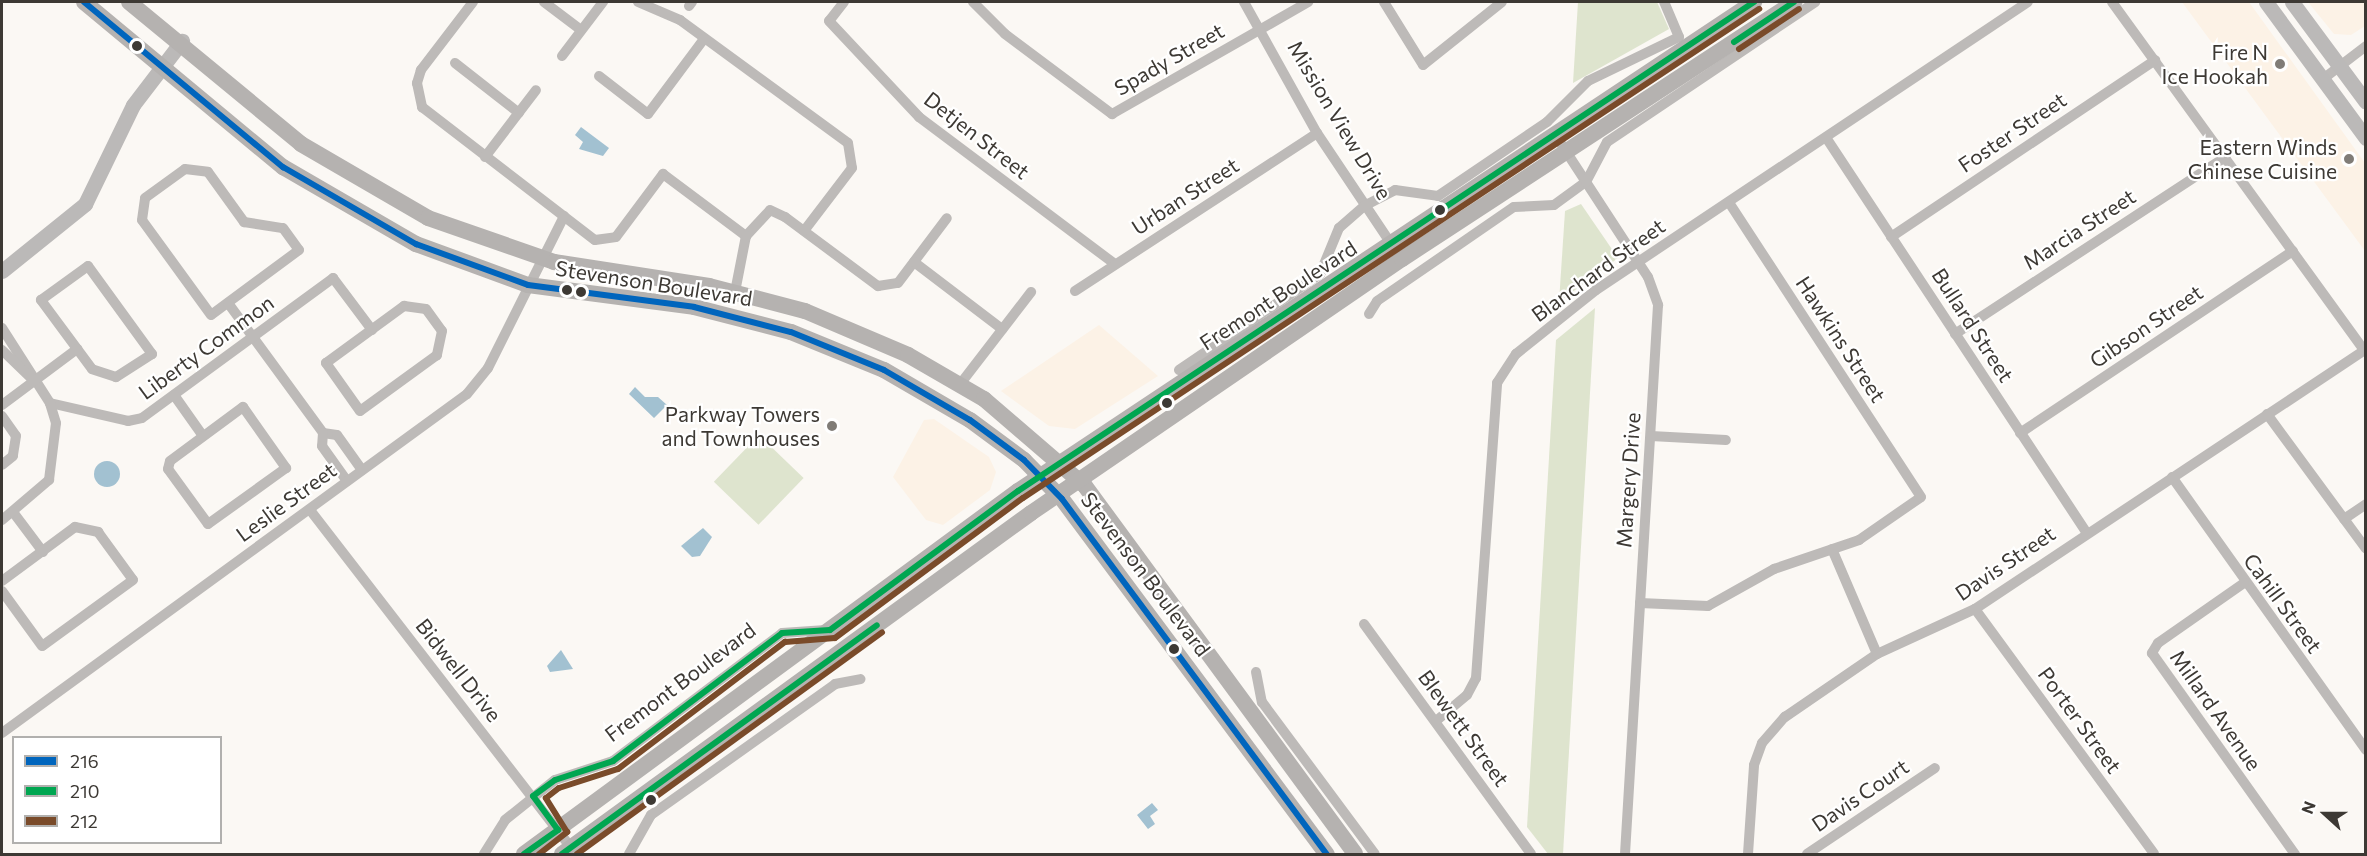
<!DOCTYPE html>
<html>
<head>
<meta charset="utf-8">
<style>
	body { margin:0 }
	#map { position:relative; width:2367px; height:856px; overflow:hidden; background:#fbf8f4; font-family:Commissioner,sans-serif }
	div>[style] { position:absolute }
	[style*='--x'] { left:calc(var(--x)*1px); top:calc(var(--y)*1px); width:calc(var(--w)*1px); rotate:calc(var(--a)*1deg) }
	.built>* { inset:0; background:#fcf2e6 }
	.green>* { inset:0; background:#dee4ce; transform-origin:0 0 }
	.water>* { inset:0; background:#a2c1d1 }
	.round { border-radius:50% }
	.street>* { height:10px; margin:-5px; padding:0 5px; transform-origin:5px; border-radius:5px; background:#bdbab8 }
	.secondary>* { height:15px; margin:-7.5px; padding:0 7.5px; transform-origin:7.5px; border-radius:7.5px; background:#bbb9b8 }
	.primary>* { height:16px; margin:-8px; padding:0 8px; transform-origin:8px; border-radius:8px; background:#b5b2b0 }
	.bus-1>* { height:6px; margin:-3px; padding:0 3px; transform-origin:3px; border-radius:3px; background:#0065bd }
	.bus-2>* { height:6px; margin:-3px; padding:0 3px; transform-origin:3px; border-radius:3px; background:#00a651 }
	.bus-3>* { height:6px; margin:-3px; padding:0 3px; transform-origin:3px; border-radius:3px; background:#7a4b2a }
	.dots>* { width:16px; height:16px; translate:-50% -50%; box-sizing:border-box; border:3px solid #fff; border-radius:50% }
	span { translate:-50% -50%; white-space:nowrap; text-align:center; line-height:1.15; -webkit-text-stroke:4.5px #fff; paint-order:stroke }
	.poi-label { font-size:21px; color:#3d3934 }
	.right { translate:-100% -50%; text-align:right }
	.street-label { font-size:21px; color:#3d3934 }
	.frame { position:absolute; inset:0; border:3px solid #3d3934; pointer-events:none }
	.legend { position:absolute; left:12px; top:736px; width:210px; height:108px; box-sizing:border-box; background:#fff; border:2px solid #b1b0ae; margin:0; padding:8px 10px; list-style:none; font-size:18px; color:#3d3934 }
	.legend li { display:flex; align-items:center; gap:12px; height:30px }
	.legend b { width:30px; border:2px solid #b1b0ae }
	.north { position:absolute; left:2295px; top:784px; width:60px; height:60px; -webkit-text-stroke:4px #fff; paint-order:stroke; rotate:291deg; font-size:16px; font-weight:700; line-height:24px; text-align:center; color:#3d3934 }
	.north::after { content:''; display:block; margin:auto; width:21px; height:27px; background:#3d3934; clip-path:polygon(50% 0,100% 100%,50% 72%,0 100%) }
</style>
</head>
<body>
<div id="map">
	<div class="built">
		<i style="clip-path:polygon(2182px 2px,2249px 2px,2365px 163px,2365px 251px)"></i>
		<i style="clip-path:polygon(2308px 2px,2365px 2px,2365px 26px,2351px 35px,2334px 34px)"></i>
		<i style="clip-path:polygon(1099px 325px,1158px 376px,1075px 429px,1049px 426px,1001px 391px)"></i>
		<i style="clip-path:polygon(934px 419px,989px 457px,996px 472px,990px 490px,943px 525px,926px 520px,893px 477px,924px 420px)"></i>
	</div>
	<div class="green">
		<i style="clip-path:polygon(1578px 2px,1657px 2px,1669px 29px,1573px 83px)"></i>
		<i style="clip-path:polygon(1581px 204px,1618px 258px,1559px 302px,1565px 211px)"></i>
		<i style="clip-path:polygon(1595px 308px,1563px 854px,1548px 854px,1527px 827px,1556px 340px)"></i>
		<i style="left:759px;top:435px;width:62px;height:65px;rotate:44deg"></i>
	</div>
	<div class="water">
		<i style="clip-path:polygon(581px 127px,609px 148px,603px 156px,579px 149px,583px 142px,575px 135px)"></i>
		<i style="clip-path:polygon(635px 387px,645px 397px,658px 397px,667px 405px,654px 418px,629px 394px)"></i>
		<i class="round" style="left:94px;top:461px;width:26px;height:26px"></i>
		<i style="clip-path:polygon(703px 528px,712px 537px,700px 556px,692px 557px,681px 546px)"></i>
		<i style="clip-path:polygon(561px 650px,573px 669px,550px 672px,547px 666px)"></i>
		<i style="clip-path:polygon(1152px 803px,1158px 810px,1150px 816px,1155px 824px,1148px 829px,1137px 815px)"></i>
	</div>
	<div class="street">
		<i style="--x:473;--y:2;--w:86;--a:127.4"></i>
		<i style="--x:421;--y:70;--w:14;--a:107"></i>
		<i style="--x:417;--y:83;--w:25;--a:78"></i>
		<i style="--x:422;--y:107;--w:218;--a:37.6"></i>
		<i style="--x:595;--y:240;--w:21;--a:-8"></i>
		<i style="--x:616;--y:237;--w:79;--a:-53.3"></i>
		<i style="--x:663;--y:174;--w:104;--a:36.8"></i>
		<i style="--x:746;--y:236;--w:35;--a:-47"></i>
		<i style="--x:770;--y:210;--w:17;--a:25"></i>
		<i style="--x:785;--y:217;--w:116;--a:36.6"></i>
		<i style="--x:878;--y:286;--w:20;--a:-9"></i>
		<i style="--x:898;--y:283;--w:81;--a:-53"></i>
		<i style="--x:544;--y:2;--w:46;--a:37.1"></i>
		<i style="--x:638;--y:2;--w:46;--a:23.2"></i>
		<i style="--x:680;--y:20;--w:208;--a:36.2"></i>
		<i style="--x:848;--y:143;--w:25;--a:81"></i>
		<i style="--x:852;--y:168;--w:79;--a:127.3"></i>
		<i style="--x:844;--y:2;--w:24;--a:128"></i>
		<i style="--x:829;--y:21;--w:132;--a:46.8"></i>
		<i style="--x:919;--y:117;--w:245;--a:36.9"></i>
		<i style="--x:973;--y:2;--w:45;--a:45"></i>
		<i style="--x:1005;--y:34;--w:134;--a:36.8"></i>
		<i style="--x:1112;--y:114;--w:226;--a:-29.7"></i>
		<i style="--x:1244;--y:2;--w:150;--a:60.9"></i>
		<i style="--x:1317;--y:133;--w:135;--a:56.2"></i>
		<i style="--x:1384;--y:2;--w:74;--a:58.2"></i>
		<i style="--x:1423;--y:65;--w:101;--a:-38.6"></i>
		<i style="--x:2112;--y:2;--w:430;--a:54.1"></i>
		<i style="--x:689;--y:6;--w:5;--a:-53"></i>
		<i style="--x:562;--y:56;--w:68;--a:-52.8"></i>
		<i style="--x:455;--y:63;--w:81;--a:38"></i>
		<i style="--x:599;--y:76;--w:62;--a:37.8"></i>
		<i style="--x:648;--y:114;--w:94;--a:-53.3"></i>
		<i style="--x:2323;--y:79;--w:54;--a:-37.5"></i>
		<i style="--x:1556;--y:136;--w:168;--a:56.9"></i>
		<i style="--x:1648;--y:277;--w:30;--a:70"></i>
		<i style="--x:1658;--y:305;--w:550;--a:93.44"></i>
		<i style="--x:1827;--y:139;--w:471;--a:56.6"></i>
		<i style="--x:485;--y:157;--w:84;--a:-52.7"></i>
		<i style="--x:185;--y:169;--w:23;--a:7"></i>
		<i style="--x:208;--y:172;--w:62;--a:54.2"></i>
		<i style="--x:244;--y:222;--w:39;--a:9"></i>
		<i style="--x:283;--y:228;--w:27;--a:54"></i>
		<i style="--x:299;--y:250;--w:109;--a:143.5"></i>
		<i style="--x:211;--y:315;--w:117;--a:-126"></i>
		<i style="--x:142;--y:220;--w:22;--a:-82"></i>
		<i style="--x:145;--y:198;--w:49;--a:-35.9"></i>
		<i style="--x:1891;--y:237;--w:318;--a:-33.8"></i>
		<i style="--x:914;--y:262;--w:111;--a:37.3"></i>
		<i style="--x:88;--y:266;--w:109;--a:54"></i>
		<i style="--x:152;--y:354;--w:43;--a:147.4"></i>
		<i style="--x:116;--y:377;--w:25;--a:-162"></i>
		<i style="--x:92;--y:369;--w:86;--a:-126.5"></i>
		<i style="--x:41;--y:300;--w:58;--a:-35.9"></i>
		<i style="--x:1075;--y:291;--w:289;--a:-33.1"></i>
		<i style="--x:735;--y:292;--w:57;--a:-78.9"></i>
		<i style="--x:228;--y:303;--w:161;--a:53.8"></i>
		<i style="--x:323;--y:433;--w:14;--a:8"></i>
		<i style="--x:337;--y:435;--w:43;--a:54.5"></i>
		<i style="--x:404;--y:306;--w:22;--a:8"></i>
		<i style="--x:426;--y:309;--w:27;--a:54"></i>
		<i style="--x:442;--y:331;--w:25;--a:102"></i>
		<i style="--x:437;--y:355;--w:95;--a:144"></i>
		<i style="--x:360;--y:411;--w:59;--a:-125.3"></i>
		<i style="--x:326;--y:363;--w:97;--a:-36.2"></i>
		<i style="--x:1369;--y:314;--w:15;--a:-58"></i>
		<i style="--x:1377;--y:301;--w:166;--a:-34.5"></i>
		<i style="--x:1514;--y:207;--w:40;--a:-2.9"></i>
		<i style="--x:1554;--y:205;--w:39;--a:-36"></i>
		<i style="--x:1586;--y:182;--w:45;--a:-62.3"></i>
		<i style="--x:1607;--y:142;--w:251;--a:-33.9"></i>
		<i style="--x:2;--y:328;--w:89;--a:57.4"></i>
		<i style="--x:50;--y:403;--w:80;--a:13"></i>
		<i style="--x:128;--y:421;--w:14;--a:-12"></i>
		<i style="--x:142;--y:418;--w:237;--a:-36.2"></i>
		<i style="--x:333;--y:278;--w:65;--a:53.1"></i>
		<i style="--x:1955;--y:334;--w:323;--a:-33.2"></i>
		<i style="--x:2;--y:350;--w:42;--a:44"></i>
		<i style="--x:1179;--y:370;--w:171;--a:-34.2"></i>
		<i style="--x:1320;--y:274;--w:50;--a:-67.6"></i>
		<i style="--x:1339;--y:228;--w:33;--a:-41"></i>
		<i style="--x:1364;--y:206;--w:35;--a:-27"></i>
		<i style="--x:1395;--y:190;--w:43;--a:7.9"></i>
		<i style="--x:1438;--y:196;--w:132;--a:-34.2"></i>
		<i style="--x:1547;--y:122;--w:58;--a:-45"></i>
		<i style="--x:1588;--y:81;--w:101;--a:-25.8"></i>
		<i style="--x:1679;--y:37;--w:38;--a:-113"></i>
		<i style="--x:961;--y:383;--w:115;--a:-52.4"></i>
		<i style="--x:174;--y:395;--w:50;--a:54.7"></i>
		<i style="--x:2;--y:405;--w:94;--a:-36.7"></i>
		<i style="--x:243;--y:407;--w:75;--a:54.8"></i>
		<i style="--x:286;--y:468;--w:96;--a:144.3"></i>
		<i style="--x:208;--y:524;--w:68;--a:-126"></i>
		<i style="--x:168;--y:469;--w:8;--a:-76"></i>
		<i style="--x:170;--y:461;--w:91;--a:-36.5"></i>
		<i style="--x:2267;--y:414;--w:167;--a:53.7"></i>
		<i style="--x:2;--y:416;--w:24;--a:55"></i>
		<i style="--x:16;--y:436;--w:20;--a:99"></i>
		<i style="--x:13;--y:456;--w:14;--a:141"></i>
		<i style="--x:323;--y:433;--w:13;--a:94"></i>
		<i style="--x:322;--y:446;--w:43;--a:54.5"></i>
		<i style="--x:2020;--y:433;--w:328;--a:-33.7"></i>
		<i style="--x:1651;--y:436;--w:75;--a:3.1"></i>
		<i style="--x:2172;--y:477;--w:335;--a:54.6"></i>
		<i style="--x:310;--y:510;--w:435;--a:52.3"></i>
		<i style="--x:13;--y:512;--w:50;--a:53.1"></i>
		<i style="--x:2344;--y:519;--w:27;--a:-34"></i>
		<i style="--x:2;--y:520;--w:62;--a:-40.4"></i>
		<i style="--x:49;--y:480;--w:57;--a:-83"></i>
		<i style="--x:56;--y:423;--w:21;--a:-107"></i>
		<i style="--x:1832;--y:549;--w:114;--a:66.8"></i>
		<i style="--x:2;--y:581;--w:91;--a:-36.5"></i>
		<i style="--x:75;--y:527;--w:24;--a:12"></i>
		<i style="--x:98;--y:532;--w:59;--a:53.9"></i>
		<i style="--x:133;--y:580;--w:112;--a:144"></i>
		<i style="--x:42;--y:646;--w:68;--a:-126"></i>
		<i style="--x:2244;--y:583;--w:105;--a:145.1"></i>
		<i style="--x:2158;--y:643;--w:12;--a:121"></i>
		<i style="--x:2152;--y:653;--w:247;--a:54.6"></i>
		<i style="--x:1640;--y:603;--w:68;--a:2.5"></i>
		<i style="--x:1708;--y:606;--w:76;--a:-29.3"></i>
		<i style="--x:1774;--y:569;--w:90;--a:-18.8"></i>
		<i style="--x:1859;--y:540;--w:75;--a:-34.7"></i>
		<i style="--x:1921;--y:497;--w:352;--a:-123.1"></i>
		<i style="--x:1975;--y:609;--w:303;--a:53.8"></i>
		<i style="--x:1364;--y:624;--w:284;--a:54"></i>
		<i style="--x:1256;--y:672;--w:31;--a:79"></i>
		<i style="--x:1262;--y:702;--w:189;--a:53.4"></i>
		<i style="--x:1436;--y:721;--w:40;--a:-40"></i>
		<i style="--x:1467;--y:695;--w:19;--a:-62"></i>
		<i style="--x:1476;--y:678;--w:296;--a:-85.9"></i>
		<i style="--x:1497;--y:383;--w:35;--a:-57"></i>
		<i style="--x:1516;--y:354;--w:102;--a:-38.7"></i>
		<i style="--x:1596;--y:290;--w:519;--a:-33.69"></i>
		<i style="--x:2;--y:733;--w:575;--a:-36.09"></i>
		<i style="--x:467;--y:394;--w:33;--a:-51"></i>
		<i style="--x:488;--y:368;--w:170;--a:-63.4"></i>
		<i style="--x:484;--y:854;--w:40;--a:-58"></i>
		<i style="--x:505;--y:820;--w:64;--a:-38.7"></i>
		<i style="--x:555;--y:780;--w:61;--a:-18.1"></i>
		<i style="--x:613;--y:761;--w:212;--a:-37.1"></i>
		<i style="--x:782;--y:633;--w:44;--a:-3.9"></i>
		<i style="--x:629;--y:854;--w:45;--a:-60.6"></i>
		<i style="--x:651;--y:815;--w:226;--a:-35.4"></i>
		<i style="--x:835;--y:684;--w:26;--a:-11"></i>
		<i style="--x:1748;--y:854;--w:89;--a:-86.1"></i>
		<i style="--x:1754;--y:765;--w:23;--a:-70"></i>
		<i style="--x:1762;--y:743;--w:35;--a:-49"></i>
		<i style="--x:1785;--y:717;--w:112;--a:-34.4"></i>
		<i style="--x:1877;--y:654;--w:108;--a:-24.7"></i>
		<i style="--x:1975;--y:609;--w:470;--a:-33.6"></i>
		<i style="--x:1807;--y:854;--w:154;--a:-33.9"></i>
	</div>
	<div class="secondary">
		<i style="--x:2266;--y:2;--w:169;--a:53.7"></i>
		<i style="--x:2292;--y:2;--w:124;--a:53.5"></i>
		<i style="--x:2;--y:271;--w:107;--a:-38.9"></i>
		<i style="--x:85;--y:204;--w:110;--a:-64.1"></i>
		<i style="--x:133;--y:105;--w:81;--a:-52.6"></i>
	</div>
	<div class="primary">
		<i style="--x:84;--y:2;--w:259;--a:39.7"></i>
		<i style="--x:283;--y:167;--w:154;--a:30.1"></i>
		<i style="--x:416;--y:244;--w:119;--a:20.1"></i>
		<i style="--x:528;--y:285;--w:167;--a:7.5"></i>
		<i style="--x:694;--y:307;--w:100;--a:14.5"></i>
		<i style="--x:791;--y:332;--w:100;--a:22.2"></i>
		<i style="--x:884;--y:370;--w:99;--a:30.2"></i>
		<i style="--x:970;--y:420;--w:67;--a:36.5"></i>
		<i style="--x:1024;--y:460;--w:54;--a:45.7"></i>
		<i style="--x:1062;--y:499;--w:443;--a:53.3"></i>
		<i style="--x:129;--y:2;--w:223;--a:39.5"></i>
		<i style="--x:301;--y:144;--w:147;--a:30.2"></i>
		<i style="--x:428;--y:218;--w:133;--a:19.2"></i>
		<i style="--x:554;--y:262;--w:157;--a:8.8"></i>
		<i style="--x:709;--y:286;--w:99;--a:14.6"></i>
		<i style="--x:805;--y:311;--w:112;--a:23.1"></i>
		<i style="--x:908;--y:355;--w:88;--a:30.1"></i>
		<i style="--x:984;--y:399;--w:133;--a:40.7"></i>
		<i style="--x:1085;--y:486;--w:456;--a:53.7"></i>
		<i style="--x:524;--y:854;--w:613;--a:-36.31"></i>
		<i style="--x:1018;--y:491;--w:884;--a:-33.6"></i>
		<i style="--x:562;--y:854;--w:580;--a:-36.02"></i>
		<i style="--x:1031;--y:513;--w:450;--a:-34.4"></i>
		<i style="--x:1402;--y:259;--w:469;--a:-33.2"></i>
	</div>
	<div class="bus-1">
		<i style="--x:84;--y:2;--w:259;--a:39.7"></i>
		<i style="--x:283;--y:167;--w:154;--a:30.1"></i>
		<i style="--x:416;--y:244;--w:119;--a:20.1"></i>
		<i style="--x:528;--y:285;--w:167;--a:7.5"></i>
		<i style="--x:694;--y:307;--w:100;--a:14.5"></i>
		<i style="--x:791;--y:332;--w:100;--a:22.2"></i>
		<i style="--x:884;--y:370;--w:99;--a:30.2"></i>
		<i style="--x:970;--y:420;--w:67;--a:36.5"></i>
		<i style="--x:1024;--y:460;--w:54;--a:45.7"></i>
		<i style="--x:1062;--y:499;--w:443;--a:53.3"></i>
	</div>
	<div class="bus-2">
		<i style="--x:1734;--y:42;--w:72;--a:-33.7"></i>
		<i style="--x:524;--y:854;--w:42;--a:-35.2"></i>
		<i style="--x:558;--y:830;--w:42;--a:-126.3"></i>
		<i style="--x:533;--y:796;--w:27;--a:-36"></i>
		<i style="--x:555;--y:780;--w:61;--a:-18.1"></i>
		<i style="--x:613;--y:761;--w:212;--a:-37.1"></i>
		<i style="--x:782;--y:633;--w:48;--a:-3.6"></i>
		<i style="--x:830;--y:630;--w:234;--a:-36.5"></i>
		<i style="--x:1018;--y:491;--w:884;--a:-33.6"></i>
		<i style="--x:562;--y:854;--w:389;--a:-36"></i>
	</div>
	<div class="bus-3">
		<i style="--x:1739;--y:49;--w:72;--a:-33.7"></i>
		<i style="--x:539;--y:854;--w:36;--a:-38"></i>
		<i style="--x:567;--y:832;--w:40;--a:-122"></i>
		<i style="--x:546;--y:798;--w:16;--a:-38"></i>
		<i style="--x:559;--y:788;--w:62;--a:-17.9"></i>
		<i style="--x:618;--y:769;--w:210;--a:-37.3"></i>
		<i style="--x:785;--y:642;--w:50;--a:-4.6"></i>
		<i style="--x:835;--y:638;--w:234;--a:-36.7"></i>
		<i style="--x:1023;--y:498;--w:884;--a:-33.6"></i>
		<i style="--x:577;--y:854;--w:377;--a:-36"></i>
	</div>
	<div class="dots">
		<i style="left:137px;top:46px;background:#3d3934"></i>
		<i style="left:2280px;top:64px;background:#807c77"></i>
		<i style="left:2349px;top:159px;background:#807c77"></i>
		<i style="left:1440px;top:210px;background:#3d3934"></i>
		<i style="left:567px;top:290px;background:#3d3934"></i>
		<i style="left:581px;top:292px;background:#3d3934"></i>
		<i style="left:1167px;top:403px;background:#3d3934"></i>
		<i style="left:832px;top:426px;background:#807c77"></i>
		<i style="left:1174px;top:649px;background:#3d3934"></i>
		<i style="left:651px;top:800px;background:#3d3934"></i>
	</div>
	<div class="poi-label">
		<span class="right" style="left:2268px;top:64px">Fire N<br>Ice Hookah</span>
		<span class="right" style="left:2337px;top:159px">Eastern Winds<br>Chinese Cuisine</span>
		<span class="right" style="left:820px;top:426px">Parkway Towers<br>and Townhouses</span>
	</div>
	<div class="street-label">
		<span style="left:1169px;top:59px;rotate:-30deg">Spady Street</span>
		<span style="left:1340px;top:120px;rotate:59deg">Mission View Drive</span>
		<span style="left:2012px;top:132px;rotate:-34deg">Foster Street</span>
		<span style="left:977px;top:135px;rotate:38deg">Detjen Street</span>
		<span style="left:1185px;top:196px;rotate:-33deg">Urban Street</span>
		<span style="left:2079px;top:229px;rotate:-33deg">Marcia Street</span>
		<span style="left:1598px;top:270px;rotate:-36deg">Blanchard Street</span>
		<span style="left:654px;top:283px;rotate:9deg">Stevenson Boulevard</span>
		<span style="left:1278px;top:295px;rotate:-33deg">Fremont Boulevard</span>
		<span style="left:1973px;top:325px;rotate:57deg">Bullard Street</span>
		<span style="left:2146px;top:326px;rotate:-34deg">Gibson Street</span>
		<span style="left:1841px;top:339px;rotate:57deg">Hawkins Street</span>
		<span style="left:206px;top:347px;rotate:-36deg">Liberty Common</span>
		<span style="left:1628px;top:480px;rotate:-86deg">Margery Drive</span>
		<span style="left:286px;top:502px;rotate:-36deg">Leslie Street</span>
		<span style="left:2005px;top:563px;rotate:-34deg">Davis Street</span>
		<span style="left:1146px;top:574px;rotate:53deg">Stevenson Boulevard</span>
		<span style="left:2283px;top:603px;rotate:54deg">Cahill Street</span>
		<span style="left:459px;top:670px;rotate:52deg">Bidwell Drive</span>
		<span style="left:680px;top:682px;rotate:-37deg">Fremont Boulevard</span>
		<span style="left:2216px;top:710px;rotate:55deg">Millard Avenue</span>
		<span style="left:2080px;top:720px;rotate:54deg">Porter Street</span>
		<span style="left:1464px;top:728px;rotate:54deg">Blewett Street</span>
		<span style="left:1860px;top:795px;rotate:-34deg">Davis Court</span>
	</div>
	<div class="frame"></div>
	<ul class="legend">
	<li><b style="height:8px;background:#0065bd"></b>216</li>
	<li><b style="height:8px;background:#00a651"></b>210</li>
	<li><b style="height:8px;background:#7a4b2a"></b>212</li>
	</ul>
	<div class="north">N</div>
</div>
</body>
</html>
